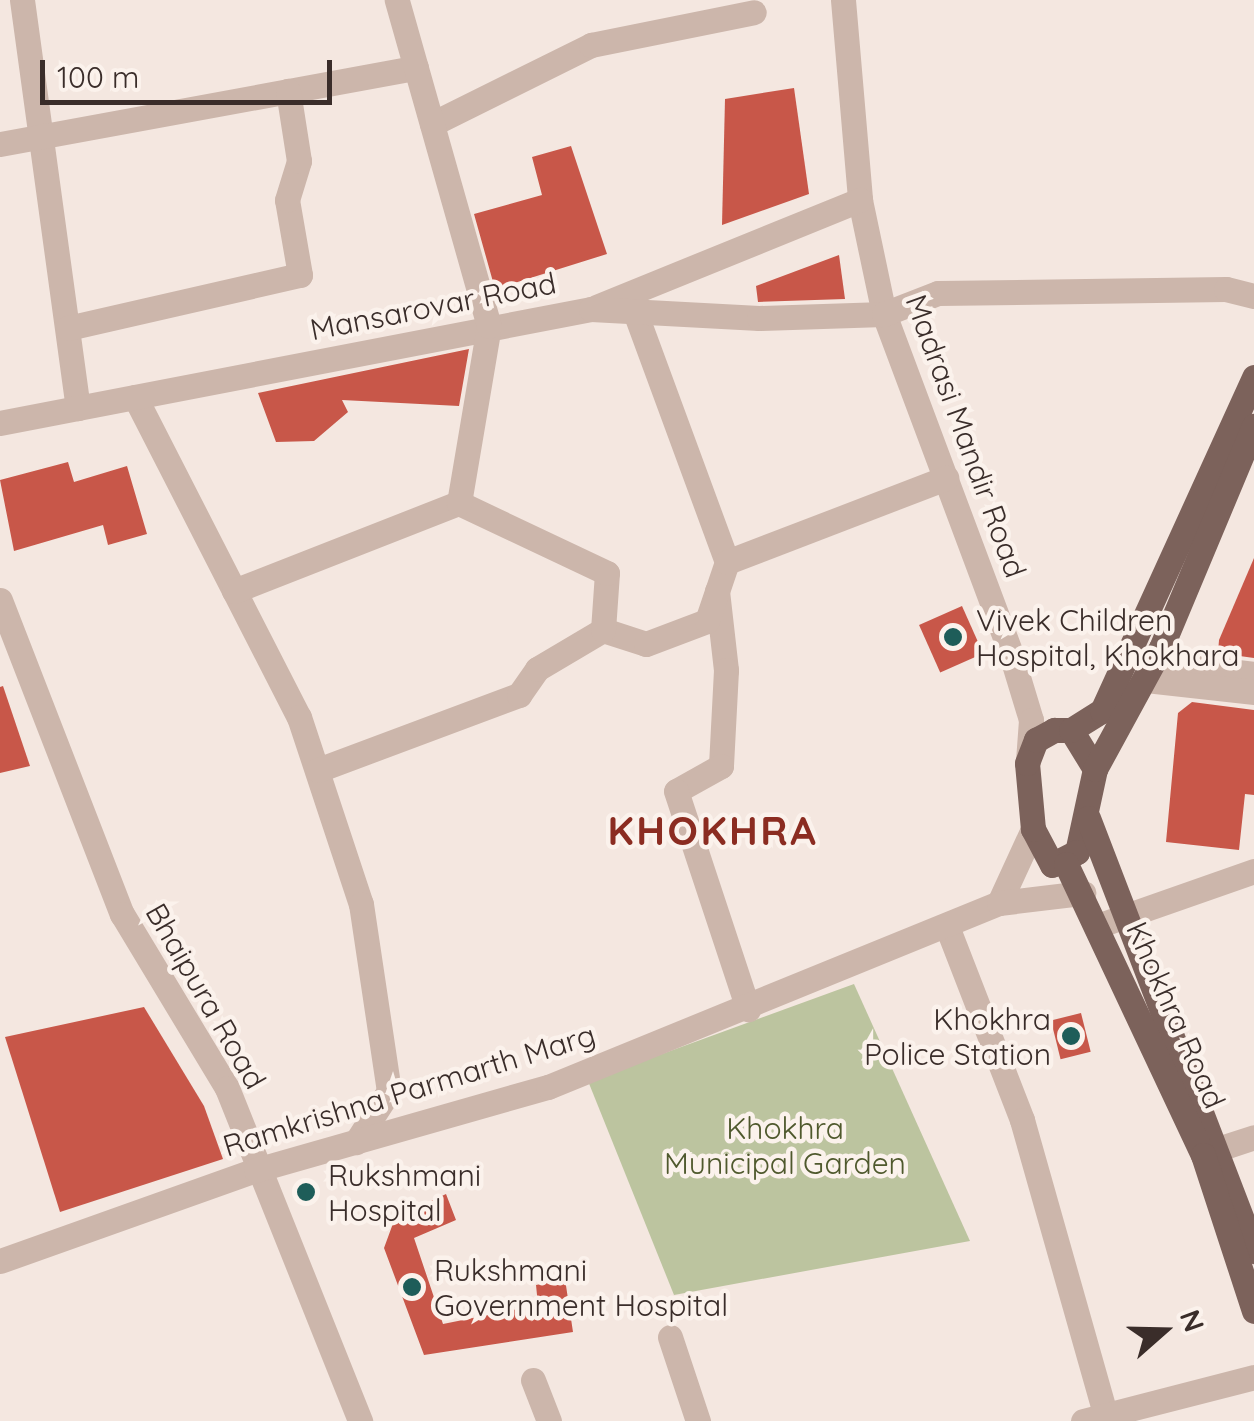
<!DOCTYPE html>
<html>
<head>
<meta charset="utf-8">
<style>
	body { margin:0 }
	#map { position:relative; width:1254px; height:1421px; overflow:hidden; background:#f4e7e0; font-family:Quicksand,sans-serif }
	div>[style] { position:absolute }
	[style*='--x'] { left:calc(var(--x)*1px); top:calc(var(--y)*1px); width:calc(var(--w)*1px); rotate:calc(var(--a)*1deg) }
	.green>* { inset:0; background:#bcc49f }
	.building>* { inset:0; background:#c85749; transform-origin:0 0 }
	.minor>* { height:25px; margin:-12.5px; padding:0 12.5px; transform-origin:12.5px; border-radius:12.5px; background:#ccb6ab }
	.major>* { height:25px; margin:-12.5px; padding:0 12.5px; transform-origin:12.5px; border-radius:12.5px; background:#7c625b }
	.dots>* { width:28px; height:28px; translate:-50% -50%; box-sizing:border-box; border:5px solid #fbf2ec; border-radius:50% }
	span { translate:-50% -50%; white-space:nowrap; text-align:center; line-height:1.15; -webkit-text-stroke:9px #fbf2ec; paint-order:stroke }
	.street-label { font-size:30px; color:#3a2d2a }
	.poi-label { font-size:30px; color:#3a2d2a }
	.left { translate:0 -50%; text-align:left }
	.right { translate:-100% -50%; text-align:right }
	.park-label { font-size:30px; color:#4f592d }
	.district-label { font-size:40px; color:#8b2c21; font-weight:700; letter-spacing:2.5px }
	.north { position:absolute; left:1114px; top:1281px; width:100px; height:100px; -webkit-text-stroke:8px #fbf2ec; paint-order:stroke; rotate:70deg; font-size:28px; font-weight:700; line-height:40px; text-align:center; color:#3a2d2a }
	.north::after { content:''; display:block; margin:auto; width:35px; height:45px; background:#3a2d2a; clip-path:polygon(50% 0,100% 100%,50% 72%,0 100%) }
	.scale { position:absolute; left:40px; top:60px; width:292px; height:45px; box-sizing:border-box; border:5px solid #3a2d2a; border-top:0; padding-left:12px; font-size:30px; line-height:35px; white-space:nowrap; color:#3a2d2a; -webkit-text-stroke:8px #fbf2ec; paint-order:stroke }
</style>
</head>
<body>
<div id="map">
	<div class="green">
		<i style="clip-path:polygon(854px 984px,970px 1241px,674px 1295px,588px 1081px)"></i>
	</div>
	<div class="building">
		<i style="clip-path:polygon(794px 88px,809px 194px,722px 225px,725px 99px)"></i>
		<i style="clip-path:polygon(571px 146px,607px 254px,495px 289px,474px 214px,542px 195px,532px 157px)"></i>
		<i style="clip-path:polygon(839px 255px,845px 299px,758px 302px,756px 286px)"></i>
		<i style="clip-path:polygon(469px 349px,459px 406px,342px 400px,348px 412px,314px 441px,276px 442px,258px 393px)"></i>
		<i style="clip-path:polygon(68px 462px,74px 482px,127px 466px,147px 534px,108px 545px,103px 525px,14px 551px,0 480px)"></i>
		<i style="clip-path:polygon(1254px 558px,1254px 658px,1218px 653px,1219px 640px)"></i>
		<i style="left:962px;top:606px;width:52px;height:47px;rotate:66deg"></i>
		<i style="clip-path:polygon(3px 686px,30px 766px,0 773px,0 687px)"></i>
		<i style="clip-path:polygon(1192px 702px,1254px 710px,1254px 795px,1245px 794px,1239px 850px,1166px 842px,1178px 713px)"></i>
		<i style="clip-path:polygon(144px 1007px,204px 1106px,223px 1159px,60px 1212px,5px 1037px)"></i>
		<i style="left:1081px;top:1013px;width:40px;height:31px;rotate:76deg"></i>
		<i style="clip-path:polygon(446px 1194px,456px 1220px,414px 1238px,443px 1324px,538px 1305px,536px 1285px,565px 1279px,573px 1332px,424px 1355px,384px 1248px,395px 1218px)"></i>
	</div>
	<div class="minor">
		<i style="--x:22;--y:0;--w:412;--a:82.2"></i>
		<i style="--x:843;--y:0;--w:201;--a:85.1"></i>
		<i style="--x:860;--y:200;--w:116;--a:78.1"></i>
		<i style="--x:884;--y:314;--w:363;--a:69.5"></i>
		<i style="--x:1011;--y:654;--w:69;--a:73.1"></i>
		<i style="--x:1031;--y:720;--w:41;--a:94.2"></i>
		<i style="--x:432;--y:124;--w:178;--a:-26.4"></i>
		<i style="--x:591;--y:45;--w:166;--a:-11.4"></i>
		<i style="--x:0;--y:144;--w:423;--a:-10.4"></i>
		<i style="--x:596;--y:307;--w:285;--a:-22.1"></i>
		<i style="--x:635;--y:312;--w:266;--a:69.8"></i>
		<i style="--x:68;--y:328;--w:238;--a:-12.9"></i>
		<i style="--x:300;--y:275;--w:76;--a:-99.8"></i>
		<i style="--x:287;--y:200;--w:41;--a:-72.9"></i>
		<i style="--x:299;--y:161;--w:71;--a:-98.9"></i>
		<i style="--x:135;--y:397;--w:360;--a:62.9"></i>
		<i style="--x:299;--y:717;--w:197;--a:71.7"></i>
		<i style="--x:361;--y:904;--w:189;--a:81.5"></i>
		<i style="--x:389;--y:1091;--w:61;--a:122.9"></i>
		<i style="--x:0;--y:423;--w:602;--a:-10.92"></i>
		<i style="--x:591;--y:309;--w:168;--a:3.1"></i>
		<i style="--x:759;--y:318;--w:125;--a:-1.8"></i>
		<i style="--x:884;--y:314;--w:58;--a:-21.3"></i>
		<i style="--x:938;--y:293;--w:288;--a:-0.8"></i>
		<i style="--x:1226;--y:289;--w:29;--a:14"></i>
		<i style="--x:234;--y:591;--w:242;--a:-21.4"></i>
		<i style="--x:717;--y:591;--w:80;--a:83.5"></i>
		<i style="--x:726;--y:670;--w:96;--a:93"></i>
		<i style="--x:721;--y:766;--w:51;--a:150.9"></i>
		<i style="--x:676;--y:791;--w:230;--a:71.7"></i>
		<i style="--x:0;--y:600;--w:337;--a:68.8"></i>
		<i style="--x:122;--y:914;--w:203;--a:58.9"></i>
		<i style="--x:227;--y:1088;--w:359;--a:68.2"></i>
		<i style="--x:603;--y:630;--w:45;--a:18"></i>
		<i style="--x:646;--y:644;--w:65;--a:-20.7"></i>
		<i style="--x:707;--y:621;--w:62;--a:-71.3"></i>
		<i style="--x:727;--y:562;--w:235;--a:-21"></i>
		<i style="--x:1154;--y:662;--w:101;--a:6.8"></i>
		<i style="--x:1146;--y:680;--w:109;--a:6.3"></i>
		<i style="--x:318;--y:770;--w:215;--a:-20.5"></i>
		<i style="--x:519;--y:695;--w:32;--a:-55"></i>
		<i style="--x:537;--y:669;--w:77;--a:-30.6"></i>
		<i style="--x:603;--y:630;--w:57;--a:-86"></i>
		<i style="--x:607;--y:573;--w:164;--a:-154.7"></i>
		<i style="--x:459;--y:503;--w:180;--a:-80.4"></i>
		<i style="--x:489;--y:326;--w:339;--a:-105.8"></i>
		<i style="--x:999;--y:903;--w:81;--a:-65.3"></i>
		<i style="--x:1100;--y:925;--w:163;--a:-19.3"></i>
		<i style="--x:948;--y:929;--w:205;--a:68.8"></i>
		<i style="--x:1022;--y:1120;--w:313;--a:74.2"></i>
		<i style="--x:1221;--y:1148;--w:35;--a:-18"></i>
		<i style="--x:0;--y:1261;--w:272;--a:-19.6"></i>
		<i style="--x:256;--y:1170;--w:304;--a:-15.9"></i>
		<i style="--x:548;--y:1087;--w:487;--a:-22.2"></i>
		<i style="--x:999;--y:903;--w:85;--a:-6.8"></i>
		<i style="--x:670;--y:1337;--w:89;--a:71.6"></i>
		<i style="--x:533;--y:1380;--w:44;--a:68.7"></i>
		<i style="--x:1083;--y:1421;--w:177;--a:-14.4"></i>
	</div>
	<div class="major">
		<i style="--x:1054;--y:730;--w:17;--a:0"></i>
		<i style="--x:1071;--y:730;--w:46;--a:58.4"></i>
		<i style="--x:1095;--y:769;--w:85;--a:102.2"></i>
		<i style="--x:1077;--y:852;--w:28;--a:153"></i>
		<i style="--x:1052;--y:865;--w:41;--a:-117.8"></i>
		<i style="--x:1033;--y:829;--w:66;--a:-95.2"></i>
		<i style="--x:1027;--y:763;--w:25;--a:-69"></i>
		<i style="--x:1036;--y:740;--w:21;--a:-29"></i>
		<i style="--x:1071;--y:730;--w:36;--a:-32"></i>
		<i style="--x:1102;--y:711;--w:367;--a:-65.5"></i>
		<i style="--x:1095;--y:769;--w:138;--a:-61.4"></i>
		<i style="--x:1161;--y:648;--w:241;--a:-67.3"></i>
		<i style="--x:1088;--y:818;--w:464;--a:69"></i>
		<i style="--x:1066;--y:864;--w:322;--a:64.8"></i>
		<i style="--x:1203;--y:1155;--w:164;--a:71.9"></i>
	</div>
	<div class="dots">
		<i style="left:953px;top:637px;background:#1e5d59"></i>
		<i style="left:1071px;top:1036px;background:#1e5d59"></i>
		<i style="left:306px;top:1192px;background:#1e5d59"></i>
		<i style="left:412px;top:1287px;background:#1e5d59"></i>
	</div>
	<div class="street-label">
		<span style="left:433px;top:306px;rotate:-11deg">Mansarovar Road</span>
		<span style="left:966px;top:436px;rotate:70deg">Madrasi Mandir Road</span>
		<span style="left:206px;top:996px;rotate:60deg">Bhaipura Road</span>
		<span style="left:1176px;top:1015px;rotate:66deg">Khokhra Road</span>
		<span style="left:409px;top:1090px;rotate:-17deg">Ramkrishna Parmarth Marg</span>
	</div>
	<div class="poi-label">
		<span class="left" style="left:976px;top:637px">Vivek Children<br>Hospital, Khokhara</span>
		<span class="right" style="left:1051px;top:1036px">Khokhra<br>Police Station</span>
		<span class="left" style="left:328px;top:1192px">Rukshmani<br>Hospital</span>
		<span class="left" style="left:434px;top:1287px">Rukshmani<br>Government Hospital</span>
	</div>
	<div class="park-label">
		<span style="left:785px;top:1145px">Khokhra<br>Municipal Garden</span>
	</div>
	<div class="district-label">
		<span style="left:713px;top:830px">KHOKHRA</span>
	</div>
	<div class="north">N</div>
	<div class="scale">100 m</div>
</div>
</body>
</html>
